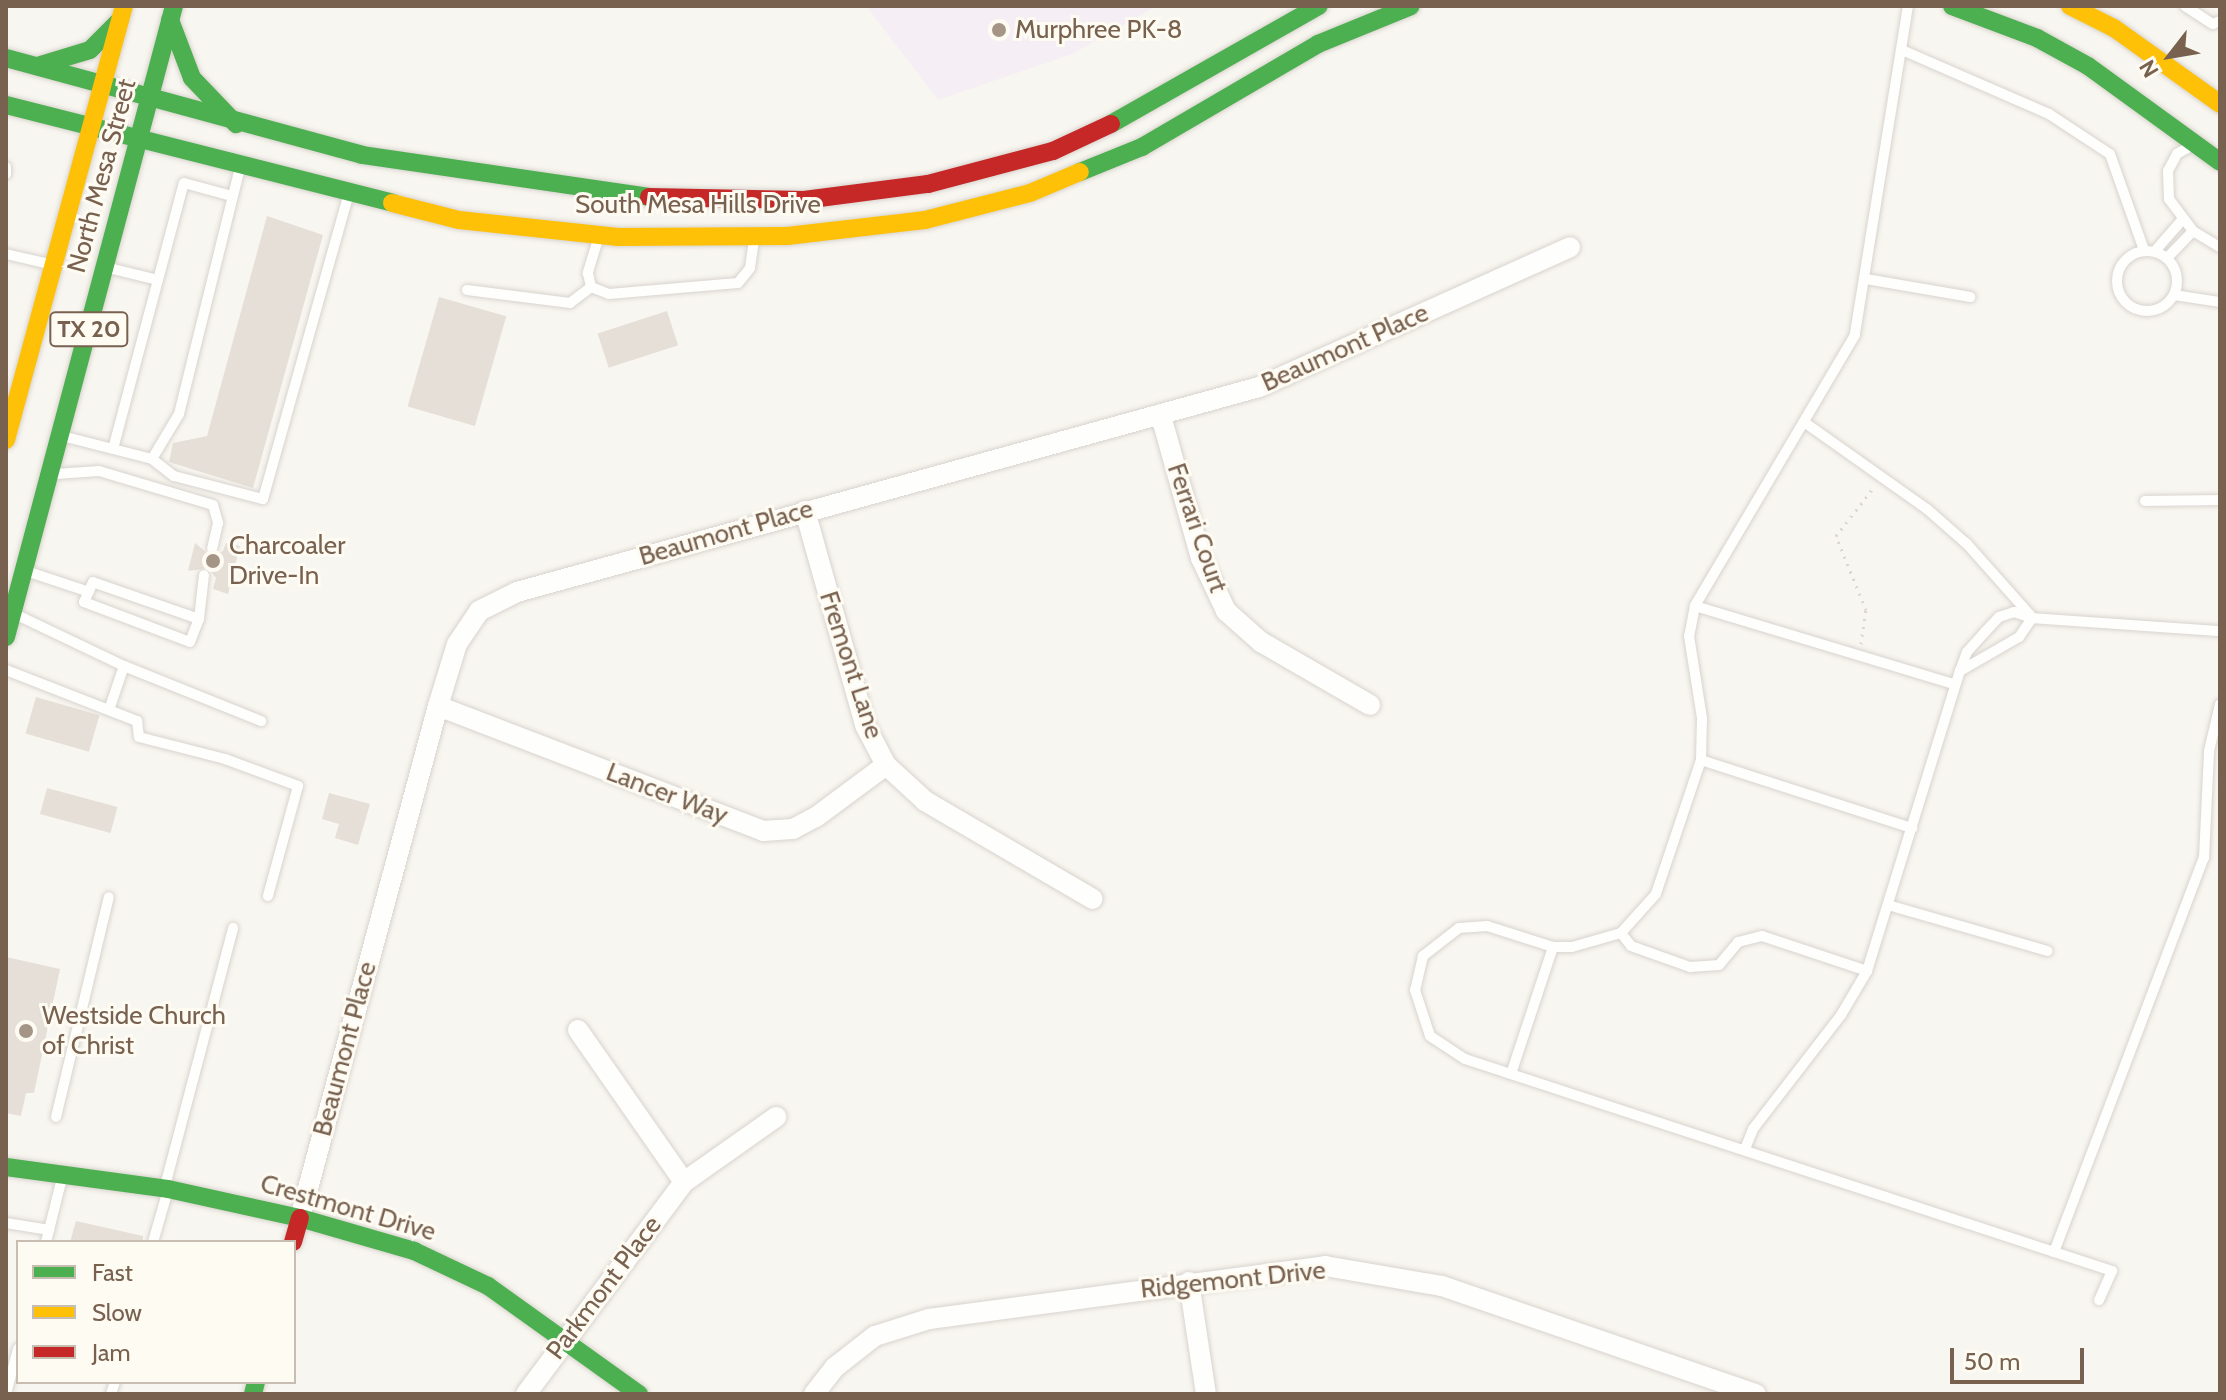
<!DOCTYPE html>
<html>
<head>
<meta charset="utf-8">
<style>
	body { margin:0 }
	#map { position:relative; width:2226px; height:1400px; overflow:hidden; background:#f8f6f0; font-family:Cabin,sans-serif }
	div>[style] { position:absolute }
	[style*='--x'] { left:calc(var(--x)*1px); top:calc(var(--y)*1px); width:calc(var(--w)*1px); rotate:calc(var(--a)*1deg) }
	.education>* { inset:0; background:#f6eef5 }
	.building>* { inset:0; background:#e5dfd7; transform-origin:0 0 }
	.path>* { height:3px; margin-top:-1.5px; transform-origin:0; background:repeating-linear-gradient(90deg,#dbd6d0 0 2px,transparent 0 8px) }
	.roads { filter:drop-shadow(0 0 2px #d8d3ce) drop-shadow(0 0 2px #d8d3ce) }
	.lane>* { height:10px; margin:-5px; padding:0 5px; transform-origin:5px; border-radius:5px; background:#fefefd }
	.lane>.ring { margin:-5px; padding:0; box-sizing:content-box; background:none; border:10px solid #fefefd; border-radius:50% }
	.street>* { height:20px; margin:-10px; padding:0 10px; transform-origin:10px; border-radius:10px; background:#fefefd }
	.fast>* { height:18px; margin:-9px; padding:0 9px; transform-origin:9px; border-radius:9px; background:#4caf50 }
	.slow>* { height:18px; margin:-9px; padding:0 9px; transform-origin:9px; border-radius:9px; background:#ffc107 }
	.jam>* { height:18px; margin:-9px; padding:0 9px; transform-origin:9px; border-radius:9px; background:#c62828 }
	.dots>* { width:22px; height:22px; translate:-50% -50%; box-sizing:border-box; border:4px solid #fefbf3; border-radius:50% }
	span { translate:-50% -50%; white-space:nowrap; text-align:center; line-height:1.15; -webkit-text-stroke:6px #fefbf3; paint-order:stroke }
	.shield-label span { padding:2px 6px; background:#fefbf3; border:2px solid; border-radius:6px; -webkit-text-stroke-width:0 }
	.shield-label { font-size:24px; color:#78614f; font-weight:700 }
	.poi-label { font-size:26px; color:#78614f }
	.left { translate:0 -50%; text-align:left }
	.street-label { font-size:26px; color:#78614f }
	.frame { position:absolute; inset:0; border:8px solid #78614f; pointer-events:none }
	.legend { position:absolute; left:16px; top:1240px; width:280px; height:144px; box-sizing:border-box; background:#fefbf3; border:2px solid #c8bdb1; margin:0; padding:10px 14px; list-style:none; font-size:24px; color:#78614f }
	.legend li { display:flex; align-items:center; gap:16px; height:40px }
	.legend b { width:40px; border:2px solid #c8bdb1 }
	.north { position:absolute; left:2130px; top:16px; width:80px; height:80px; -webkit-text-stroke:6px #fefbf3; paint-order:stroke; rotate:239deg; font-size:22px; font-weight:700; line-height:32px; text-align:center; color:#78614f }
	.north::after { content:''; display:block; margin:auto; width:28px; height:36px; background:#78614f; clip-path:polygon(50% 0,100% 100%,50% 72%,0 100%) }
	.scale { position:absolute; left:1950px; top:1348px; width:134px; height:36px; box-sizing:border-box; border:4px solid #78614f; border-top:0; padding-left:10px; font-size:24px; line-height:28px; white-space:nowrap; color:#78614f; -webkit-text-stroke:6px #fefbf3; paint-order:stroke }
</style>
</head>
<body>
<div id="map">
	<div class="education">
		<i style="clip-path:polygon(866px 6px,1157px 6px,1072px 54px,938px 100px)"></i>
	</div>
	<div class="building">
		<i style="clip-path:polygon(267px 216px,323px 235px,253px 488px,169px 462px,173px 443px,207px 436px)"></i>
		<i style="left:439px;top:297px;width:70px;height:114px;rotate:16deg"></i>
		<i style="left:667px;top:311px;width:36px;height:73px;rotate:72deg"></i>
		<i style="clip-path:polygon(195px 543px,211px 556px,223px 551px,226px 543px,240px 546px,228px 594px,213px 589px,216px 578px,208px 568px,188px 571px)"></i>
		<i style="left:36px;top:697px;width:66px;height:38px;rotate:16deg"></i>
		<i style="left:47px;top:788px;width:73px;height:27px;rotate:15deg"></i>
		<i style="clip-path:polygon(329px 793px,370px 804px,358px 845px,335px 838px,339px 824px,322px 819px)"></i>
		<i style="clip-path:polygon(6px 957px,60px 969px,34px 1093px,26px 1093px,21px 1116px,6px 1113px)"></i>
		<i style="clip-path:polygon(76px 1221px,143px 1236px,143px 1242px,70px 1242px)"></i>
	</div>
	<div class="path">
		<i style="--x:1861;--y:644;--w:34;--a:-82"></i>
		<i style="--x:1866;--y:610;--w:80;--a:-112.1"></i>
		<i style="--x:1836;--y:536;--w:62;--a:-52.2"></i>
	</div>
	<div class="roads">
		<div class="lane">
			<i style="--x:1908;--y:6;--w:333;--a:99.2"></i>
			<i style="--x:1855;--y:335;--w:315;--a:120.6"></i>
			<i style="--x:1695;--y:606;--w:31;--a:101"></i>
			<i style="--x:1689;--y:636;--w:83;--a:81"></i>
			<i style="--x:1702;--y:718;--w:42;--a:91.4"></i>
			<i style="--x:1701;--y:760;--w:141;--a:108.6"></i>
			<i style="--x:1656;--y:894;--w:52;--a:131.9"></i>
			<i style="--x:1621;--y:933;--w:51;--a:164.1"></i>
			<i style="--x:1572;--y:947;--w:19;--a:180"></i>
			<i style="--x:1553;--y:947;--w:69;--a:-162.3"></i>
			<i style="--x:1487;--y:926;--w:28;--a:176"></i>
			<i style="--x:1459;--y:928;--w:46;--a:142.1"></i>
			<i style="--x:1423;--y:956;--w:35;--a:103"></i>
			<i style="--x:1415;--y:990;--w:48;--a:71.9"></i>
			<i style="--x:1430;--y:1036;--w:42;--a:33.3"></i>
			<i style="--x:1465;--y:1059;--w:681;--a:18.14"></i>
			<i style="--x:2112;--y:1271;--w:32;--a:114"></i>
			<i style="--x:2185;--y:6;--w:33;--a:33"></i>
			<i style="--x:2213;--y:24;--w:8;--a:-23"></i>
			<i style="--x:1902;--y:50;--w:160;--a:23.5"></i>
			<i style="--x:2049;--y:114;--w:73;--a:33.3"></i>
			<i style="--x:2110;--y:154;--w:102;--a:70.5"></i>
			<i style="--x:2193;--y:145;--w:18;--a:151"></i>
			<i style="--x:2177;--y:154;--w:19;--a:118"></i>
			<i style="--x:2168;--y:171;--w:28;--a:88"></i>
			<i style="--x:2169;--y:199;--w:40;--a:53"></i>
			<i style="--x:2193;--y:231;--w:31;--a:31"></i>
			<i style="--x:6;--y:167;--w:7;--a:90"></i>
			<i style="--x:599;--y:236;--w:39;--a:107"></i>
			<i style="--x:588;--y:273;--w:14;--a:78"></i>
			<i style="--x:591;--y:287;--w:19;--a:21"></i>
			<i style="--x:609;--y:294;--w:129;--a:-4.9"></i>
			<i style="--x:738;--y:283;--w:19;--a:-51"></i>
			<i style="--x:750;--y:268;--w:30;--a:-82"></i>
			<i class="ring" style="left:2117px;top:251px;width:50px;height:50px"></i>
			<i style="--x:2155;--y:251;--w:41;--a:-48.9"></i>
			<i style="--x:6;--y:254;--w:44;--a:13.1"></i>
			<i style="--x:2167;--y:258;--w:37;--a:-46"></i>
			<i style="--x:109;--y:268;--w:50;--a:13.8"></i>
			<i style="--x:1866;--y:279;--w:106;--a:9.8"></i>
			<i style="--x:467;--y:290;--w:104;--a:7.2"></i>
			<i style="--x:570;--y:303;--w:26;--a:-37"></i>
			<i style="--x:2174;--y:295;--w:47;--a:8.7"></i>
			<i style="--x:1804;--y:422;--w:151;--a:35.3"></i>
			<i style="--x:1927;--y:509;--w:53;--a:41.2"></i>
			<i style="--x:1967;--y:544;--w:96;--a:48.4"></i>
			<i style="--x:62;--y:436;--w:93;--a:14.3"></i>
			<i style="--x:152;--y:459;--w:28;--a:38"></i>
			<i style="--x:174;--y:476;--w:92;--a:14.5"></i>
			<i style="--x:263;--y:499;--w:315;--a:-74.3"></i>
			<i style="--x:113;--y:449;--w:275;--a:-75.1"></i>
			<i style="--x:184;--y:183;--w:50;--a:15.2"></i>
			<i style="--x:152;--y:459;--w:52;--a:-59"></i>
			<i style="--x:179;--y:414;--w:254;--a:-76.1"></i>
			<i style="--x:56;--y:474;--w:43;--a:-4"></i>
			<i style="--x:99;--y:471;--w:119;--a:16.6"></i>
			<i style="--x:213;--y:505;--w:19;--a:74"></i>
			<i style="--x:218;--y:523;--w:26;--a:103"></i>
			<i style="--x:2145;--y:501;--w:75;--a:-0.8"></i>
			<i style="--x:26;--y:571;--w:66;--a:18.4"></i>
			<i style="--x:1695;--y:606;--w:270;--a:16.8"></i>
			<i style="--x:17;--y:615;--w:119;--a:25.5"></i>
			<i style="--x:124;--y:666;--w:148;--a:21.9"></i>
			<i style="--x:2032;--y:618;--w:23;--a:124"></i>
			<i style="--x:2019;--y:637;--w:68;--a:150"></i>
			<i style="--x:1960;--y:671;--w:20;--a:-70"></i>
			<i style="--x:1967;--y:652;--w:27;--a:-48"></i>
			<i style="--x:1985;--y:632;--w:21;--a:-47"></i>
			<i style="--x:1999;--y:617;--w:16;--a:-18"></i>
			<i style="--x:2014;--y:612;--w:19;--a:18"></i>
			<i style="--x:2032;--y:618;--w:188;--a:4"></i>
			<i style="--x:199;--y:619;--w:112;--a:-160.8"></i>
			<i style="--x:93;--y:582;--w:22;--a:114"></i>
			<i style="--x:84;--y:602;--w:113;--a:20.7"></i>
			<i style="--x:190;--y:642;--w:25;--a:-69"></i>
			<i style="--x:199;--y:619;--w:44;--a:-83.5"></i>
			<i style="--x:6;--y:670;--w:141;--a:21.3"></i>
			<i style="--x:137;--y:721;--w:16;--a:83"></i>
			<i style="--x:139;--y:737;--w:89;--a:14.3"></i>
			<i style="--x:225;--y:759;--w:78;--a:20.3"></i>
			<i style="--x:298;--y:786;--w:114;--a:105.3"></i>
			<i style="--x:109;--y:710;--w:46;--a:-71.2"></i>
			<i style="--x:1701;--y:760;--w:222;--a:17.9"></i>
			<i style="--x:1888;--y:905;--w:166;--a:16.1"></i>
			<i style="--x:1621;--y:933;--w:16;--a:52"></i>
			<i style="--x:1631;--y:946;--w:63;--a:19.6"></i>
			<i style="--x:1690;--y:967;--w:29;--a:-4"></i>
			<i style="--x:1719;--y:965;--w:30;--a:-50"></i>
			<i style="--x:1738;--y:942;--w:25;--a:-14"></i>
			<i style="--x:1762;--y:936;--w:111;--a:18.4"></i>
			<i style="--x:1511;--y:1074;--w:134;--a:-71.7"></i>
			<i style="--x:56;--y:1117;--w:226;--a:-76.5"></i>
			<i style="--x:1745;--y:1149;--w:22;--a:-68"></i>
			<i style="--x:1753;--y:1129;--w:144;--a:-52.3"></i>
			<i style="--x:1841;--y:1015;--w:51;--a:-59.4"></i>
			<i style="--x:1867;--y:971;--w:314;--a:-72.8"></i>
			<i style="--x:165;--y:1186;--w:267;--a:-75.2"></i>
			<i style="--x:6;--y:1223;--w:44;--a:9.2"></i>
			<i style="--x:46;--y:1242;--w:66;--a:-76"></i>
			<i style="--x:153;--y:1242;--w:54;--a:-73.9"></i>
			<i style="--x:2054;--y:1252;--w:422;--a:-69.2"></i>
			<i style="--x:2204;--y:858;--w:107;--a:-87.3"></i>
			<i style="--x:2209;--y:751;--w:48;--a:-76.8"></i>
			<i style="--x:6;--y:1394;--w:47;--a:-75.1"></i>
			<i style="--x:111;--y:1394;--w:13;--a:-72"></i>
		</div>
		<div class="street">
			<i style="--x:1161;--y:416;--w:148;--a:74.3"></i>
			<i style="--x:1201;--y:558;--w:59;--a:64.7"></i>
			<i style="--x:1226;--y:611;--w:47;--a:41.5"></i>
			<i style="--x:1261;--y:642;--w:126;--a:30"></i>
			<i style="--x:805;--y:511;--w:222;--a:74.3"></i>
			<i style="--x:865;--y:725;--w:45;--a:62.3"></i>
			<i style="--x:886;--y:765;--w:53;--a:42.7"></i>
			<i style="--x:925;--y:801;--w:194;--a:30.3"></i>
			<i style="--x:438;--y:706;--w:348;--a:21"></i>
			<i style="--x:763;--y:831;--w:30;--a:-4"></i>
			<i style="--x:793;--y:829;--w:26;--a:-28"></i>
			<i style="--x:816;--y:817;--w:87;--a:-36.6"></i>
			<i style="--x:578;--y:1030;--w:185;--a:55.1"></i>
			<i style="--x:300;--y:1218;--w:530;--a:-74.92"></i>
			<i style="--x:438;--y:706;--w:65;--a:-73"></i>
			<i style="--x:457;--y:644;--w:40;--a:-56"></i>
			<i style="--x:479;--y:611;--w:42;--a:-26.6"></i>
			<i style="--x:517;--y:592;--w:770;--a:-15.44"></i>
			<i style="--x:1259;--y:387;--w:341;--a:-24.2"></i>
			<i style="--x:1189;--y:1282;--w:113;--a:81.4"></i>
			<i style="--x:526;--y:1394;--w:264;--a:-53.3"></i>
			<i style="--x:684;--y:1182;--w:113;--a:-35.2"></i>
			<i style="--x:814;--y:1394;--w:33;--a:-52"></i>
			<i style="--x:834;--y:1368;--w:52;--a:-38"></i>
			<i style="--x:875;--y:1336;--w:57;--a:-17.5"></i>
			<i style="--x:929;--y:1319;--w:400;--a:-7.6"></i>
			<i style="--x:1325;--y:1266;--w:119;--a:9.7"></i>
			<i style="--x:1442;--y:1286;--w:332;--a:19"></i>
		</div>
		<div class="fast">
			<i style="--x:1952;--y:6;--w:91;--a:20.6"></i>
			<i style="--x:2037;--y:38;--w:58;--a:28.8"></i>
			<i style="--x:2088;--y:66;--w:163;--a:36"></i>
			<i style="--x:170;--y:20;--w:62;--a:69.2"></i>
			<i style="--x:192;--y:78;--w:64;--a:46.3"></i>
			<i style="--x:6;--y:58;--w:369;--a:15.2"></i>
			<i style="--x:362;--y:155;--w:290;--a:8.3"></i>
			<i style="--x:37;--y:66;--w:55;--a:-16.8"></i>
			<i style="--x:90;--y:50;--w:42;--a:-45"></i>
			<i style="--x:6;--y:105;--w:398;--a:14.2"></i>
			<i style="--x:1111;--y:124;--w:239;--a:-29.6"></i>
			<i style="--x:1080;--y:172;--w:67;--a:-22"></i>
			<i style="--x:1142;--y:147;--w:204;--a:-30.3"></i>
			<i style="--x:1318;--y:44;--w:100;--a:-22.2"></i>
			<i style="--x:6;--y:637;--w:653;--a:-75.09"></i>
			<i style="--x:6;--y:1167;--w:163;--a:7.7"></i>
			<i style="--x:168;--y:1189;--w:135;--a:12.4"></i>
			<i style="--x:300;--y:1218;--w:119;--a:16.1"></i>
			<i style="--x:414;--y:1251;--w:82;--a:25.3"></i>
			<i style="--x:488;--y:1286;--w:186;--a:35.6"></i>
			<i style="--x:253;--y:1394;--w:12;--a:-76"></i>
		</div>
		<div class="slow">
			<i style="--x:2070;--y:6;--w:49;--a:26.6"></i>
			<i style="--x:2114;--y:28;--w:130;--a:35.6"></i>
			<i style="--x:392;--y:203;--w:69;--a:14.2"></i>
			<i style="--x:459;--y:220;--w:160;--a:6.1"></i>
			<i style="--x:618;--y:237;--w:169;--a:-0.3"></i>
			<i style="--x:787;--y:236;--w:139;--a:-6.6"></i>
			<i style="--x:925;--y:220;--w:108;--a:-14.4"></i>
			<i style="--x:1030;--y:193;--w:54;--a:-22.8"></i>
			<i style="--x:6;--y:440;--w:450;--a:-74.8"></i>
		</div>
		<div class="jam">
			<i style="--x:649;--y:197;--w:155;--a:1.1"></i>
			<i style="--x:804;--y:200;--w:125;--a:-7.4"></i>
			<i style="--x:928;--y:184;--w:129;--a:-14.8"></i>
			<i style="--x:1053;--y:151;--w:64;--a:-25"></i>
			<i style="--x:293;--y:1242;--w:25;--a:-74"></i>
		</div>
	</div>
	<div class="dots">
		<i style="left:999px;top:30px;background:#a59587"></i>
		<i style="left:213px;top:561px;background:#a59587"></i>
		<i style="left:26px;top:1031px;background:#a59587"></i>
	</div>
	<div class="shield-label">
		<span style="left:89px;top:329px">TX 20</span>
	</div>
	<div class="poi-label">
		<span class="left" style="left:1015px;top:30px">Murphree PK-8</span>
		<span class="left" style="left:229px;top:561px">Charcoaler<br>Drive-In</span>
		<span class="left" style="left:42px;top:1031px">Westside Church<br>of Christ</span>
	</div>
	<div class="street-label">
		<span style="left:102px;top:176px;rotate:-75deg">North Mesa Street</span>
		<span style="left:698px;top:205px">South Mesa Hills Drive</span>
		<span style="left:1345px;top:348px;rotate:-24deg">Beaumont Place</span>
		<span style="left:1197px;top:528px;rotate:71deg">Ferrari Court</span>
		<span style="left:726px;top:533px;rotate:-16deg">Beaumont Place</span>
		<span style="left:851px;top:665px;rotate:72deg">Fremont Lane</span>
		<span style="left:667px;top:794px;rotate:21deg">Lancer Way</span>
		<span style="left:345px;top:1049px;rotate:-75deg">Beaumont Place</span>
		<span style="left:348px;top:1208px;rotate:16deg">Crestmont Drive</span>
		<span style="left:1233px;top:1280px;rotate:-6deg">Ridgemont Drive</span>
		<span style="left:604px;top:1288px;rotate:-53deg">Parkmont Place</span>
	</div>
	<div class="frame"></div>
	<ul class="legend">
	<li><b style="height:10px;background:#4caf50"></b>Fast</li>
	<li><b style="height:10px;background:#ffc107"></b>Slow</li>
	<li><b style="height:10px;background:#c62828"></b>Jam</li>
	</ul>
	<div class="north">N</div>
	<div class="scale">50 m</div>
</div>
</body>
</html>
